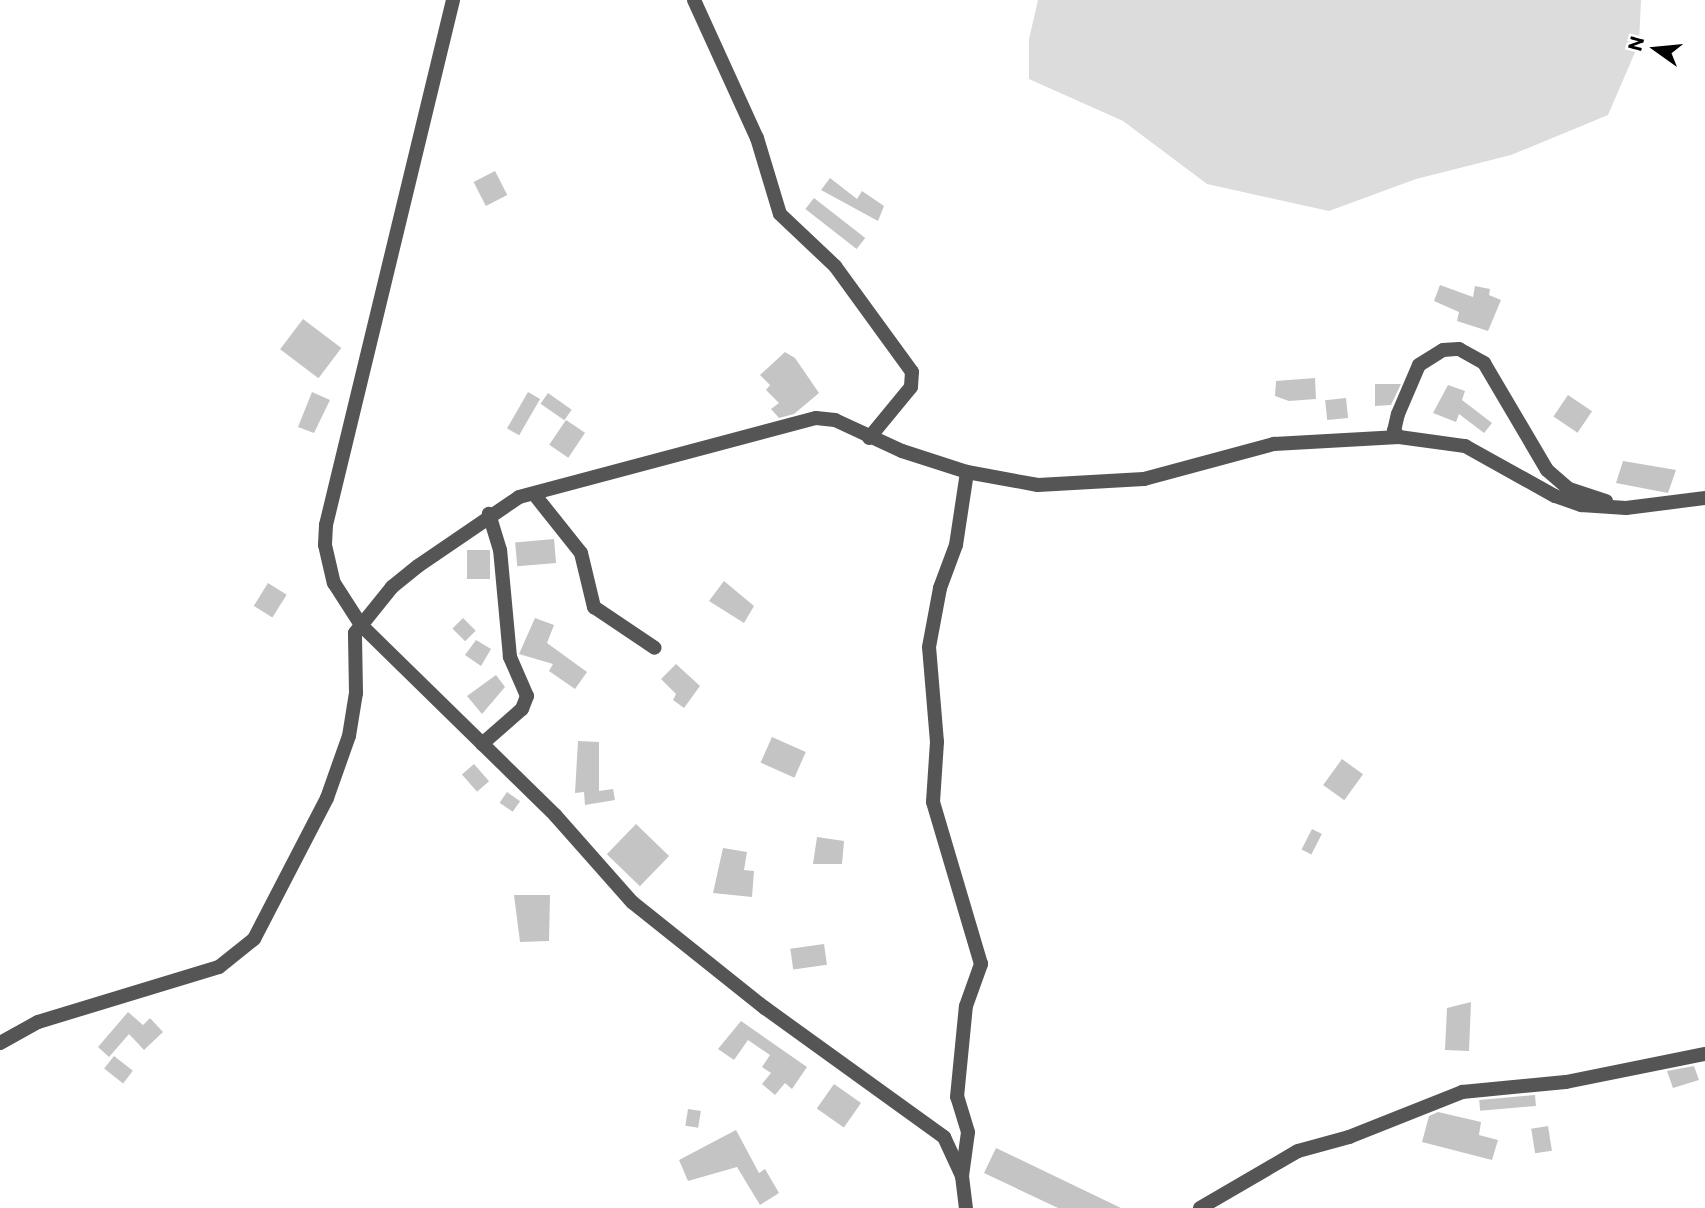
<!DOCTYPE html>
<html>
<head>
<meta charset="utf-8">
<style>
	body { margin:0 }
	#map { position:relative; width:1705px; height:1208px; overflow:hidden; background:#fff; font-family:Commissioner,sans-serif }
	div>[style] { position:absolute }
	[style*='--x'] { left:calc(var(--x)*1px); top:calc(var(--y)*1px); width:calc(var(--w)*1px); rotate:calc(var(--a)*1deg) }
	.green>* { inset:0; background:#dcdcdc }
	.building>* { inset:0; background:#c4c4c4; transform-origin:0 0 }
	.minor>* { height:14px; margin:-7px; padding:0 7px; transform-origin:7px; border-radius:7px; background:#555 }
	span { translate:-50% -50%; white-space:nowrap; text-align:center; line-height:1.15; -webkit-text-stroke:6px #fff; paint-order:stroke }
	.north { position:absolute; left:1621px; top:14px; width:70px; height:70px; -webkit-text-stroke:5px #fff; paint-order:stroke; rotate:285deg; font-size:19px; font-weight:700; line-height:28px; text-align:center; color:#000 }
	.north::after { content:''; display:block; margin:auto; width:24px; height:32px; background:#000; clip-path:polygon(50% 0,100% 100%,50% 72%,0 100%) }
</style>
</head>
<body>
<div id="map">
	<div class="green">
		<i style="clip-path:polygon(1038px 0,1641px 0,1639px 43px,1608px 115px,1511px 155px,1416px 179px,1329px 211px,1207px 184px,1123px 121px,1029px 79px,1029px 39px)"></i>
	</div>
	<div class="building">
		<i style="left:495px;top:171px;width:27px;height:24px;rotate:63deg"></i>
		<i style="clip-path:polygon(830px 178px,857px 199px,862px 191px,884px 206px,878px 221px,821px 190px)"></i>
		<i style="left:814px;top:198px;width:65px;height:14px;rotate:38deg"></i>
		<i style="clip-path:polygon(1440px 285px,1473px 297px,1475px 286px,1490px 289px,1489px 295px,1501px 300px,1488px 331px,1457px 321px,1459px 312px,1434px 301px)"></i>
		<i style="left:303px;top:319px;width:48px;height:38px;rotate:37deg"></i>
		<i style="clip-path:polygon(785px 352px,795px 358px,819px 393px,794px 414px,779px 418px,771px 409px,779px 403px,766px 390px,770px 385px,760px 375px)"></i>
		<i style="clip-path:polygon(1315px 378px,1316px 399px,1289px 401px,1275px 396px,1276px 381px)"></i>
		<i style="clip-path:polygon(1375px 384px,1401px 384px,1391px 405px,1375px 406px)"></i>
		<i style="clip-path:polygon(1448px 385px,1465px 391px,1462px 400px,1492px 423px,1484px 433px,1459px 414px,1456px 422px,1433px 413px)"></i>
		<i style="clip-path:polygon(312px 392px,330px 400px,314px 433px,298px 427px)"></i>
		<i style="left:528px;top:392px;width:14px;height:42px;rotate:30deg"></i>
		<i style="left:548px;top:393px;width:29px;height:13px;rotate:35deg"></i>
		<i style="left:1568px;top:395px;width:29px;height:26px;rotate:34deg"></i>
		<i style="left:1346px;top:398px;width:20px;height:21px;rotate:84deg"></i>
		<i style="left:566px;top:420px;width:23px;height:30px;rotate:34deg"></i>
		<i style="clip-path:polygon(1623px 461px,1676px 470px,1668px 493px,1616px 483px)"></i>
		<i style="left:554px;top:539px;width:24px;height:39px;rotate:85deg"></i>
		<i style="left:467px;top:550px;width:23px;height:29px"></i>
		<i style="clip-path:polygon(724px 581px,754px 606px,744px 623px,709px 601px)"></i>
		<i style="left:268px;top:583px;width:22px;height:27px;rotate:32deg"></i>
		<i style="left:463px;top:618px;width:18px;height:15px;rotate:45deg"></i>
		<i style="clip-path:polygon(535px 618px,554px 625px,547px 643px,587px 672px,575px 689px,549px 671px,553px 664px,519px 654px)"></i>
		<i style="clip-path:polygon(476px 640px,491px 649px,481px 666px,465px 655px)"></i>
		<i style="clip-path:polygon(676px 664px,700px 686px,684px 708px,673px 700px,676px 694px,661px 679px)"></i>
		<i style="clip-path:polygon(496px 675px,505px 687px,482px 714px,467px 696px)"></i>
		<i style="left:772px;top:737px;width:37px;height:28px;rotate:24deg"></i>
		<i style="clip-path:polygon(578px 741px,599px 742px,599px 791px,613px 789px,615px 800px,585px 805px,584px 792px,575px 793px)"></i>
		<i style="left:1342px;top:759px;width:26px;height:32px;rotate:36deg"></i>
		<i style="left:474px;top:764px;width:23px;height:16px;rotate:49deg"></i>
		<i style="left:507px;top:792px;width:16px;height:13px;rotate:35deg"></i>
		<i style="left:636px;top:824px;width:46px;height:42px;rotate:44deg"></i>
		<i style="left:1312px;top:829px;width:11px;height:23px;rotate:27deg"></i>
		<i style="clip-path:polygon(817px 837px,844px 841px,842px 864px,813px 864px)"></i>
		<i style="clip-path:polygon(723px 848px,747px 852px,744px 870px,754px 871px,752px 897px,713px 893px)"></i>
		<i style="clip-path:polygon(514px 895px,550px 895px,549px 941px,520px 942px)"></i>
		<i style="left:824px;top:944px;width:21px;height:34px;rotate:82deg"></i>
		<i style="clip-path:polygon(1471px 1002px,1469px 1051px,1445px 1050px,1447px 1008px)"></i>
		<i style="clip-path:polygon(128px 1012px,143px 1025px,150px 1018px,163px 1032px,144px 1050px,129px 1034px,109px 1057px,98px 1047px)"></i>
		<i style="clip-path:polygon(741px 1021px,807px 1067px,792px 1089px,785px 1083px,775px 1095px,762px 1084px,771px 1073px,762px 1067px,770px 1055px,748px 1040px,734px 1060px,718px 1049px)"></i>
		<i style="left:114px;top:1056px;width:24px;height:16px;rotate:38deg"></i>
		<i style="clip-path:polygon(1694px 1066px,1699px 1080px,1673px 1088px,1667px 1071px)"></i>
		<i style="left:834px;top:1084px;width:33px;height:30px;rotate:35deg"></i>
		<i style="left:1535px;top:1095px;width:11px;height:56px;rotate:85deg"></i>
		<i style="left:688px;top:1109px;width:13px;height:17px;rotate:9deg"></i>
		<i style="clip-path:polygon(1438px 1112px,1481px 1122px,1479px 1135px,1498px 1140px,1492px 1160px,1422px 1142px,1429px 1116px)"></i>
		<i style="left:1548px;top:1126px;width:25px;height:17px;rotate:81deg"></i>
		<i style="clip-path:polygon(736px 1130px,759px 1173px,765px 1169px,779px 1193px,760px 1205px,737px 1167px,688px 1181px,679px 1160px)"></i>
		<i style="clip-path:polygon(996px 1148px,1121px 1208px,1058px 1208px,984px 1173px)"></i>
	</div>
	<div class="minor">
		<i style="--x:453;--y:0;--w:540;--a:103.6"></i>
		<i style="--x:326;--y:525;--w:20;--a:93"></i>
		<i style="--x:325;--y:545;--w:39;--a:77"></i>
		<i style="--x:334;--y:583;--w:50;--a:57.3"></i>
		<i style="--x:361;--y:625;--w:272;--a:44.4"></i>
		<i style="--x:555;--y:815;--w:116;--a:48.5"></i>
		<i style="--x:632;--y:902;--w:170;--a:38.6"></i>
		<i style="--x:765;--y:1008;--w:221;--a:35.8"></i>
		<i style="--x:944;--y:1137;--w:43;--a:65.2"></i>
		<i style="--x:962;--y:1176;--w:32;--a:83"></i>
		<i style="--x:694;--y:0;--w:152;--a:65.5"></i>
		<i style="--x:757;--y:138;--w:79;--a:73.2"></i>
		<i style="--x:780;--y:214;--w:76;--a:43.4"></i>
		<i style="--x:835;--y:266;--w:131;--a:54"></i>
		<i style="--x:912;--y:372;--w:15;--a:94"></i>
		<i style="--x:911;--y:387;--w:66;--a:129.5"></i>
		<i style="--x:1399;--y:437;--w:8;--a:-130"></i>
		<i style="--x:1394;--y:431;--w:17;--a:-77"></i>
		<i style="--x:1398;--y:414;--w:53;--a:-66.8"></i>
		<i style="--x:1419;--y:365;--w:28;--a:-32"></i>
		<i style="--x:1443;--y:350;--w:16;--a:-4"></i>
		<i style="--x:1459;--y:349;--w:29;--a:29"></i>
		<i style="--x:1484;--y:363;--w:124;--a:59.5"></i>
		<i style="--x:1547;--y:470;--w:29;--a:41"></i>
		<i style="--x:1569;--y:489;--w:39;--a:18"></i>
		<i style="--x:534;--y:494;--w:75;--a:51.5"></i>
		<i style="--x:581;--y:553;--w:56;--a:76.5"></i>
		<i style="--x:594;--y:607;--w:73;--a:33.9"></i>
		<i style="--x:482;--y:744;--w:53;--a:-41.2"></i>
		<i style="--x:522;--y:709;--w:14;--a:-69"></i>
		<i style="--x:527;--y:696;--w:43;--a:-113.6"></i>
		<i style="--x:510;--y:657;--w:107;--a:-95.3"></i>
		<i style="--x:500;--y:550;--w:38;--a:-107"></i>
		<i style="--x:0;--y:1043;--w:43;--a:-28.9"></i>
		<i style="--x:38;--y:1022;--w:189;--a:-16.9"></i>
		<i style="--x:219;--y:967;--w:45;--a:-38.7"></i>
		<i style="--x:254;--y:939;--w:159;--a:-62.6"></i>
		<i style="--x:327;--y:798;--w:66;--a:-70.5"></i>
		<i style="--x:349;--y:736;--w:44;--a:-80.8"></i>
		<i style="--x:356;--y:693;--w:60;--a:-91"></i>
		<i style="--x:355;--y:633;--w:59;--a:-51.2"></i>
		<i style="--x:392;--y:587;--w:33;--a:-39"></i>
		<i style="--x:418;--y:566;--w:122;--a:-34.3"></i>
		<i style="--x:519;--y:497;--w:307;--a:-14.9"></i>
		<i style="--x:816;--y:418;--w:19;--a:6"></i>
		<i style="--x:835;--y:420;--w:74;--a:24.8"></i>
		<i style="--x:902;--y:451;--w:68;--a:17.9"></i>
		<i style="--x:967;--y:472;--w:72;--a:10.4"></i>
		<i style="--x:1038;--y:485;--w:106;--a:-3.2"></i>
		<i style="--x:1144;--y:479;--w:135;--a:-15.1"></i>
		<i style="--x:1274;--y:444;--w:125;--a:-3.2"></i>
		<i style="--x:1399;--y:437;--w:67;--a:7.8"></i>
		<i style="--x:1465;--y:446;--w:103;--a:29.1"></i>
		<i style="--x:1555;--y:496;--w:28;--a:19"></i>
		<i style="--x:1581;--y:505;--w:45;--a:3.8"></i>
		<i style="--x:1626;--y:508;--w:80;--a:-7.2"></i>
		<i style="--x:962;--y:1176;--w:44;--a:-82.2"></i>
		<i style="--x:968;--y:1132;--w:37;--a:-107"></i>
		<i style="--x:957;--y:1097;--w:91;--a:-84.4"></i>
		<i style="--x:966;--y:1006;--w:45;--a:-70.3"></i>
		<i style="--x:981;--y:964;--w:169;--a:-106.5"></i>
		<i style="--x:933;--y:802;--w:60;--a:-86.2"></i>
		<i style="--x:937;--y:742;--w:95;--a:-94.8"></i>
		<i style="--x:929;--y:647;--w:60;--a:-79.4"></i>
		<i style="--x:940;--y:588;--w:46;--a:-69.6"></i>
		<i style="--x:956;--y:545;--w:74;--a:-81.4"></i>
		<i style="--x:1200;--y:1208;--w:113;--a:-30.2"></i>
		<i style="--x:1298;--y:1151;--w:53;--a:-15.4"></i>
		<i style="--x:1349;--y:1137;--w:122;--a:-21.7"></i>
		<i style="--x:1462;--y:1092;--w:104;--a:-5.5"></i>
		<i style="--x:1566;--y:1082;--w:142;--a:-11.4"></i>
	</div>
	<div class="north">N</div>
</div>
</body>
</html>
